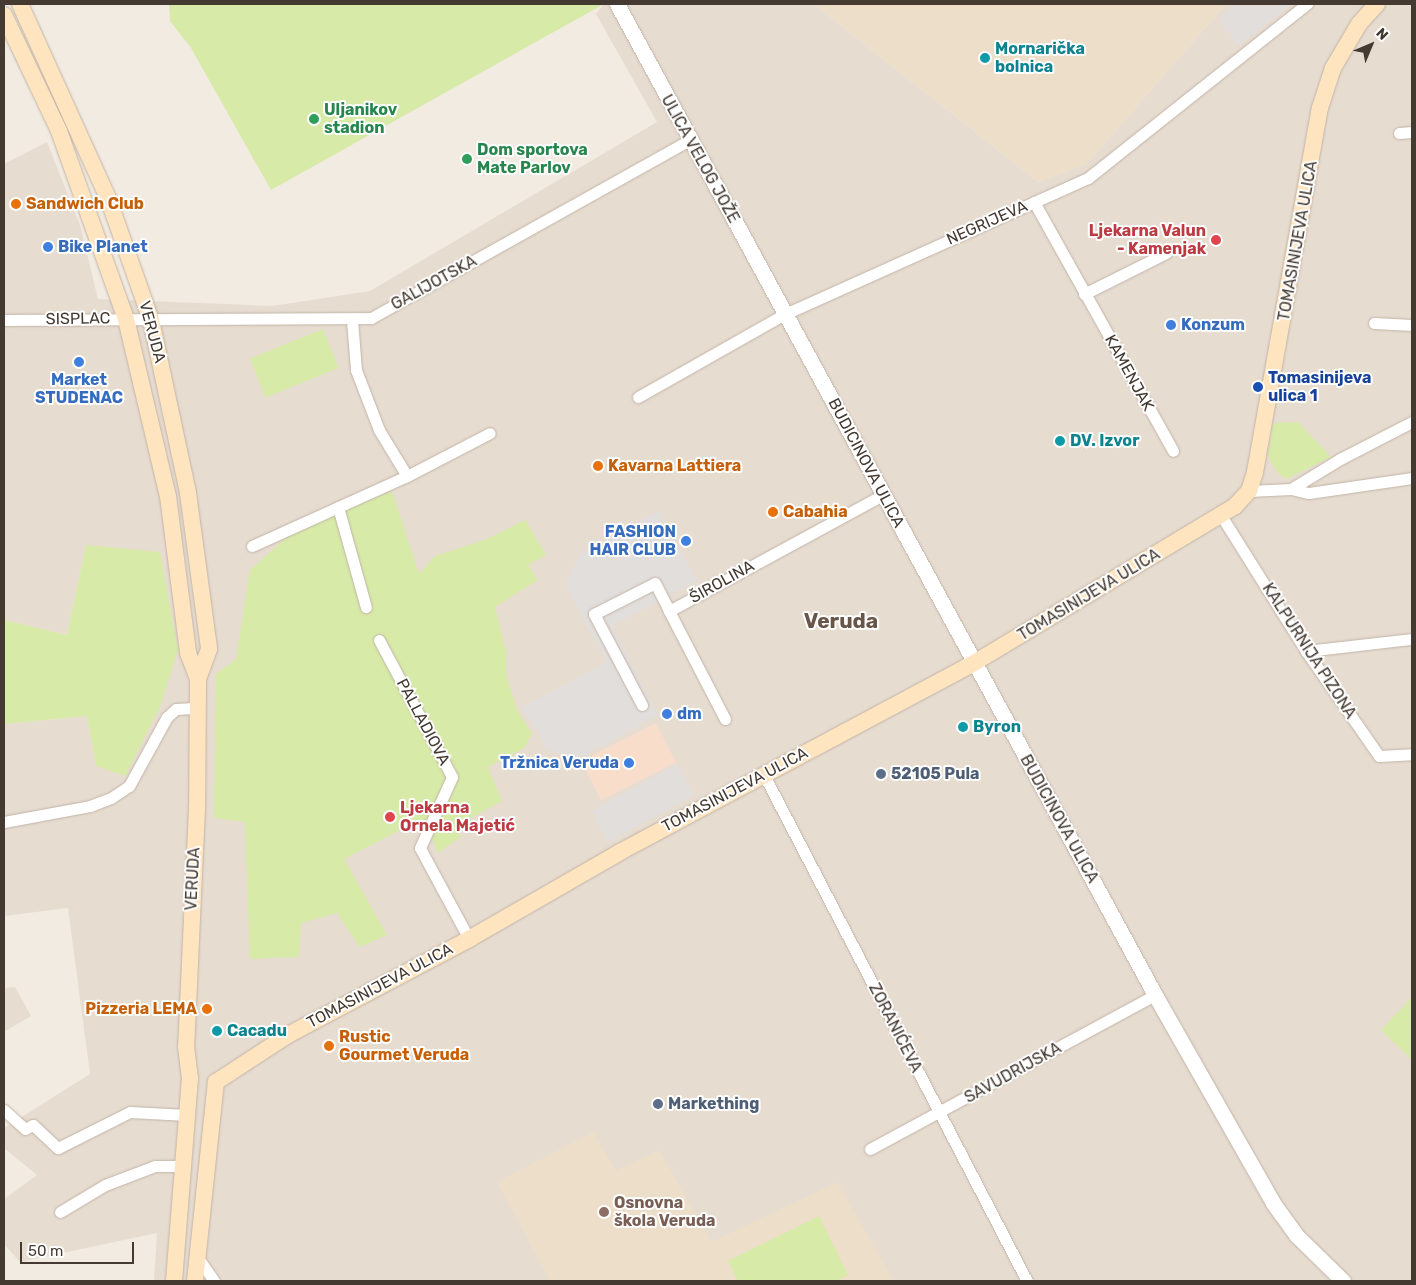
<!DOCTYPE html>
<html>
<head>
<meta charset="utf-8">
<style>
	body { margin:0 }
	#map { position:relative; width:1416px; height:1285px; overflow:hidden; background:#f2ebe2; font-family:Rubik,sans-serif }
	div>[style] { position:absolute }
	[style*='--x'] { left:calc(var(--x)*1px); top:calc(var(--y)*1px); width:calc(var(--w)*1px); rotate:calc(var(--a)*1deg) }
	.residential>* { inset:0; background:#e7dcd0 }
	.commercial>* { inset:0; background:#f7ddca; transform-origin:0 0 }
	.education>* { inset:0; background:#eddeca }
	.green>* { inset:0; background:#d7eaa7; transform-origin:0 0 }
	.parking>* { inset:0; background:#e2dedb; transform-origin:0 0 }
	.roads { filter:drop-shadow(0 0 1px #c1b4a7) drop-shadow(0 0 1px #c1b4a7) }
	.minor>* { height:11px; margin:-5.5px; padding:0 5.5px; transform-origin:5.5px; border-radius:5.5px; background:#fff }
	.tertiary>* { height:15px; margin:-7.5px; padding:0 7.5px; transform-origin:7.5px; border-radius:7.5px; background:#fff }
	.secondary>* { height:16px; margin:-8px; padding:0 8px; transform-origin:8px; border-radius:8px; background:#ffe5bf }
	.dots>* { width:14px; height:14px; translate:-50% -50%; box-sizing:border-box; border:2px solid #fff; border-radius:50% }
	span { translate:-50% -50%; white-space:nowrap; text-align:center; line-height:1.15; -webkit-text-stroke:4px #fff; paint-order:stroke }
	.culture-label { font-size:16px; color:#0d838f; font-weight:700 }
	.left { translate:0 -50%; text-align:left }
	.leisure-label { font-size:16px; color:#27864d; font-weight:700 }
	.street-label { font-size:16px; color:#443a32 }
	.food-label { font-size:16px; color:#c56008; font-weight:700 }
	.right { translate:-100% -50%; text-align:right }
	.health-label { font-size:16px; color:#be3a42; font-weight:700 }
	.shop-label { font-size:16px; color:#366cbe; font-weight:700 }
	.transit-label { font-size:16px; color:#164399; font-weight:700 }
	.service-label { font-size:16px; color:#4e5e75; font-weight:700 }
	.education-label { font-size:16px; color:#785e54; font-weight:700 }
	.district-label { font-size:21px; color:#685649; font-weight:700 }
	.frame { position:absolute; inset:0; border:5px solid #443a32; pointer-events:none }
	.north { position:absolute; left:1346px; top:20px; width:50px; height:50px; -webkit-text-stroke:4px #fff; paint-order:stroke; rotate:45deg; font-size:14px; font-weight:700; line-height:20px; text-align:center; color:#443a32 }
	.north::after { content:''; display:block; margin:auto; width:18px; height:22px; background:#443a32; clip-path:polygon(50% 0,100% 100%,50% 72%,0 100%) }
	.scale { position:absolute; left:20px; top:1242px; width:114px; height:22px; box-sizing:border-box; border:2px solid #443a32; border-top:0; padding-left:6px; font-size:15px; line-height:18px; white-space:nowrap; color:#443a32; -webkit-text-stroke:4px #fff; paint-order:stroke }
</style>
</head>
<body>
<div id="map">
	<div class="residential">
		<i style="clip-path:polygon(604px 4px,814px 4px,1038px 182px,1087px 163px,1226px 4px,1412px 4px,1412px 1281px,154px 1281px,157px 1233px,20px 1262px,4px 1244px,4px 1199px,37px 1175px,4px 1148px,4px 1128px,90px 1074px,68px 908px,4px 916px,4px 724px,87px 716px,96px 766px,86px 545px,67px 635px,4px 620px,4px 164px,47px 142px,80px 225px,98px 299px,272px 306px,370px 291px,657px 122px,596px 14px)"></i>
		<i style="clip-path:polygon(15px 987px,31px 1016px,4px 1032px,4px 988px)"></i>
	</div>
	<div class="commercial">
		<i style="left:656px;top:723px;width:44px;height:84px;rotate:63deg"></i>
	</div>
	<div class="education">
		<i style="clip-path:polygon(814px 4px,1226px 4px,1087px 163px,1038px 182px)"></i>
		<i style="clip-path:polygon(593px 1132px,616px 1171px,659px 1150px,712px 1242px,837px 1182px,893px 1280px,550px 1281px,497px 1182px)"></i>
	</div>
	<div class="green">
		<i style="clip-path:polygon(169px 4px,604px 4px,271px 190px,191px 48px,170px 21px)"></i>
		<i style="left:323px;top:329px;width:42px;height:79px;rotate:68deg"></i>
		<i style="clip-path:polygon(1298px 422px,1331px 457px,1286px 479px,1277px 472px,1268px 456px,1273px 423px)"></i>
		<i style="clip-path:polygon(392px 491px,419px 574px,435px 556px,485px 540px,525px 520px,546px 555px,528px 565px,538px 580px,495px 607px,506px 651px,506px 674px,517px 710px,532px 734px,524px 748px,488px 767px,502px 801px,456px 826px,461px 837px,438px 853px,427px 826px,410px 825px,344px 859px,387px 935px,360px 947px,337px 913px,301px 923px,299px 957px,250px 959px,245px 822px,214px 818px,216px 674px,236px 659px,250px 570px,296px 529px)"></i>
		<i style="clip-path:polygon(86px 545px,160px 552px,178px 650px,160px 707px,125px 776px,96px 766px,87px 716px,4px 724px,4px 620px,67px 635px)"></i>
		<i style="clip-path:polygon(1412px 997px,1412px 1060px,1381px 1030px)"></i>
		<i style="clip-path:polygon(819px 1216px,848px 1275px,836px 1281px,738px 1281px,728px 1261px)"></i>
	</div>
	<div class="parking">
		<i style="clip-path:polygon(1234px 4px,1292px 4px,1238px 46px,1219px 20px)"></i>
		<i style="clip-path:polygon(659px 511px,697px 580px,612px 626px,658px 715px,580px 758px,546px 750px,537px 729px,521px 708px,607px 662px,565px 584px,581px 552px)"></i>
		<i style="left:677px;top:764px;width:35px;height:98px;rotate:61deg"></i>
	</div>
	<div class="roads">
		<div class="minor">
			<i style="--x:1399;--y:133;--w:13;--a:-4"></i>
			<i style="--x:1034;--y:202;--w:285;--a:60.8"></i>
			<i style="--x:1084;--y:294;--w:92;--a:-26.6"></i>
			<i style="--x:4;--y:320;--w:367;--a:-0.3"></i>
			<i style="--x:371;--y:318;--w:364;--a:-29.2"></i>
			<i style="--x:352;--y:320;--w:50;--a:85.4"></i>
			<i style="--x:356;--y:370;--w:64;--a:69"></i>
			<i style="--x:379;--y:430;--w:54;--a:58.7"></i>
			<i style="--x:1374;--y:323;--w:38;--a:3"></i>
			<i style="--x:638;--y:397;--w:169;--a:-29.5"></i>
			<i style="--x:785;--y:314;--w:332;--a:-24.2"></i>
			<i style="--x:1088;--y:178;--w:280;--a:-38.5"></i>
			<i style="--x:1291;--y:489;--w:18;--a:13"></i>
			<i style="--x:1309;--y:493;--w:104;--a:-8.3"></i>
			<i style="--x:1249;--y:491;--w:42;--a:-2.7"></i>
			<i style="--x:1291;--y:489;--w:57;--a:-31.5"></i>
			<i style="--x:1340;--y:459;--w:81;--a:-27.2"></i>
			<i style="--x:338;--y:507;--w:104;--a:74.4"></i>
			<i style="--x:1222;--y:517;--w:158;--a:57.9"></i>
			<i style="--x:1306;--y:651;--w:128;--a:55.2"></i>
			<i style="--x:1379;--y:756;--w:33;--a:-3"></i>
			<i style="--x:252;--y:546;--w:170;--a:-24.3"></i>
			<i style="--x:407;--y:476;--w:93;--a:-27.4"></i>
			<i style="--x:379;--y:640;--w:155;--a:61.9"></i>
			<i style="--x:452;--y:777;--w:78;--a:114.3"></i>
			<i style="--x:420;--y:848;--w:103;--a:61.7"></i>
			<i style="--x:1306;--y:651;--w:107;--a:-6.5"></i>
			<i style="--x:642;--y:705;--w:103;--a:-117.8"></i>
			<i style="--x:594;--y:614;--w:68;--a:-26.9"></i>
			<i style="--x:655;--y:583;--w:31;--a:63"></i>
			<i style="--x:725;--y:719;--w:122;--a:-117.4"></i>
			<i style="--x:669;--y:611;--w:243;--a:-28.5"></i>
			<i style="--x:764;--y:775;--w:570;--a:62.54"></i>
			<i style="--x:4;--y:822;--w:87;--a:-10.5"></i>
			<i style="--x:90;--y:806;--w:22;--a:-21"></i>
			<i style="--x:111;--y:798;--w:22;--a:-34"></i>
			<i style="--x:129;--y:786;--w:79;--a:-61.2"></i>
			<i style="--x:167;--y:717;--w:12;--a:-42"></i>
			<i style="--x:176;--y:709;--w:22;--a:-3"></i>
			<i style="--x:4;--y:1110;--w:28;--a:42"></i>
			<i style="--x:25;--y:1129;--w:9;--a:-27"></i>
			<i style="--x:33;--y:1125;--w:34;--a:43"></i>
			<i style="--x:58;--y:1148;--w:80;--a:-26.6"></i>
			<i style="--x:130;--y:1112;--w:57;--a:3"></i>
			<i style="--x:870;--y:1149;--w:324;--a:-28.4"></i>
			<i style="--x:60;--y:1212;--w:52;--a:-31"></i>
			<i style="--x:105;--y:1185;--w:53;--a:-20.8"></i>
			<i style="--x:155;--y:1166;--w:29;--a:0"></i>
			<i style="--x:198;--y:1258;--w:28;--a:55"></i>
		</div>
		<div class="tertiary">
			<i style="--x:617;--y:4;--w:1128;--a:61.5"></i>
			<i style="--x:1155;--y:995;--w:239;--a:60.4"></i>
			<i style="--x:1273;--y:1203;--w:39;--a:54"></i>
			<i style="--x:1296;--y:1235;--w:66;--a:44.4"></i>
		</div>
		<div class="secondary">
			<i style="--x:20;--y:4;--w:213;--a:65.6"></i>
			<i style="--x:108;--y:198;--w:129;--a:70.6"></i>
			<i style="--x:151;--y:320;--w:177;--a:77.9"></i>
			<i style="--x:188;--y:493;--w:157;--a:82.3"></i>
			<i style="--x:209;--y:649;--w:32;--a:110"></i>
			<i style="--x:198;--y:679;--w:129;--a:90.4"></i>
			<i style="--x:197;--y:808;--w:238;--a:92.6"></i>
			<i style="--x:186;--y:1046;--w:32;--a:83"></i>
			<i style="--x:190;--y:1078;--w:204;--a:94.5"></i>
			<i style="--x:4;--y:15;--w:128;--a:64.6"></i>
			<i style="--x:59;--y:131;--w:200;--a:70.4"></i>
			<i style="--x:126;--y:319;--w:182;--a:76.7"></i>
			<i style="--x:168;--y:496;--w:158;--a:82.7"></i>
			<i style="--x:188;--y:653;--w:28;--a:69"></i>
			<i style="--x:216;--y:1082;--w:86;--a:-33.1"></i>
			<i style="--x:288;--y:1035;--w:205;--a:-27.9"></i>
			<i style="--x:469;--y:939;--w:174;--a:-29.9"></i>
			<i style="--x:620;--y:852;--w:401;--a:-28.1"></i>
			<i style="--x:974;--y:663;--w:305;--a:-31"></i>
			<i style="--x:1235;--y:506;--w:21;--a:-47"></i>
			<i style="--x:1249;--y:491;--w:20;--a:-72"></i>
			<i style="--x:1255;--y:472;--w:370;--a:-79.9"></i>
			<i style="--x:1320;--y:108;--w:42;--a:-72"></i>
			<i style="--x:1333;--y:68;--w:51;--a:-59.4"></i>
			<i style="--x:1359;--y:24;--w:27;--a:-48"></i>
			<i style="--x:195;--y:1281;--w:200;--a:-84"></i>
		</div>
	</div>
	<div class="dots">
		<i style="left:985px;top:58px;background:#0f9aa8"></i>
		<i style="left:314px;top:119px;background:#2e9e5b"></i>
		<i style="left:467px;top:159px;background:#2e9e5b"></i>
		<i style="left:16px;top:204px;background:#e8710a"></i>
		<i style="left:1216px;top:240px;background:#e0444e"></i>
		<i style="left:48px;top:247px;background:#3f7fe0"></i>
		<i style="left:1171px;top:325px;background:#3f7fe0"></i>
		<i style="left:79px;top:362px;background:#3f7fe0"></i>
		<i style="left:1258px;top:387px;background:#1a4fb4"></i>
		<i style="left:1060px;top:441px;background:#0f9aa8"></i>
		<i style="left:598px;top:466px;background:#e8710a"></i>
		<i style="left:773px;top:512px;background:#e8710a"></i>
		<i style="left:686px;top:541px;background:#3f7fe0"></i>
		<i style="left:667px;top:714px;background:#3f7fe0"></i>
		<i style="left:963px;top:727px;background:#0f9aa8"></i>
		<i style="left:629px;top:763px;background:#3f7fe0"></i>
		<i style="left:881px;top:774px;background:#5c6f8a"></i>
		<i style="left:390px;top:817px;background:#e0444e"></i>
		<i style="left:207px;top:1009px;background:#e8710a"></i>
		<i style="left:217px;top:1031px;background:#0f9aa8"></i>
		<i style="left:329px;top:1046px;background:#e8710a"></i>
		<i style="left:658px;top:1104px;background:#5c6f8a"></i>
		<i style="left:604px;top:1212px;background:#8d6e63"></i>
	</div>
	<div class="culture-label">
		<span class="left" style="left:995px;top:58px">Mornarička<br>bolnica</span>
		<span class="left" style="left:1070px;top:441px">DV. Izvor</span>
		<span class="left" style="left:973px;top:727px">Byron</span>
		<span class="left" style="left:227px;top:1031px">Cacadu</span>
	</div>
	<div class="leisure-label">
		<span class="left" style="left:324px;top:119px">Uljanikov<br>stadion</span>
		<span class="left" style="left:477px;top:159px">Dom sportova<br>Mate Parlov</span>
	</div>
	<div class="street-label">
		<span style="left:700px;top:159px;rotate:61deg">ULICA VELOG JOŽE</span>
		<span style="left:987px;top:223px;rotate:-24deg">NEGRIJEVA</span>
		<span style="left:1298px;top:241px;rotate:-80deg">TOMASINIJEVA ULICA</span>
		<span style="left:434px;top:283px;rotate:-29deg">GALIJOTSKA</span>
		<span style="left:78px;top:319px;rotate:-1deg">SISPLAC</span>
		<span style="left:152px;top:332px;rotate:75deg">VERUDA</span>
		<span style="left:1129px;top:373px;rotate:61deg">KAMENJAK</span>
		<span style="left:866px;top:463px;rotate:62deg">BUDICINOVA ULICA</span>
		<span style="left:722px;top:582px;rotate:-29deg">ŠIROLINA</span>
		<span style="left:1089px;top:595px;rotate:-31deg">TOMASINIJEVA ULICA</span>
		<span style="left:1309px;top:651px;rotate:57deg">KALPURNIJA PIZONA</span>
		<span style="left:423px;top:722px;rotate:62deg">PALLADIOVA</span>
		<span style="left:735px;top:790px;rotate:-28deg">TOMASINIJEVA ULICA</span>
		<span style="left:1059px;top:819px;rotate:61deg">BUDICINOVA ULICA</span>
		<span style="left:193px;top:879px;rotate:-87deg">VERUDA</span>
		<span style="left:380px;top:986px;rotate:-28deg">TOMASINIJEVA ULICA</span>
		<span style="left:895px;top:1028px;rotate:63deg">ZORANIĆEVA</span>
		<span style="left:1013px;top:1073px;rotate:-29deg">SAVUDRIJSKA</span>
	</div>
	<div class="food-label">
		<span class="left" style="left:26px;top:204px">Sandwich Club</span>
		<span class="left" style="left:608px;top:466px">Kavarna Lattiera</span>
		<span class="left" style="left:783px;top:512px">Cabahia</span>
		<span class="right" style="left:197px;top:1009px">Pizzeria LEMA</span>
		<span class="left" style="left:339px;top:1046px">Rustic<br>Gourmet Veruda</span>
	</div>
	<div class="health-label">
		<span class="right" style="left:1206px;top:240px">Ljekarna Valun<br>- Kamenjak</span>
		<span class="left" style="left:400px;top:817px">Ljekarna<br>Ornela Majetić</span>
	</div>
	<div class="shop-label">
		<span class="left" style="left:58px;top:247px">Bike Planet</span>
		<span class="left" style="left:1181px;top:325px">Konzum</span>
		<span style="left:79px;top:389px">Market<br>STUDENAC</span>
		<span class="right" style="left:676px;top:541px">FASHION<br>HAIR CLUB</span>
		<span class="left" style="left:677px;top:714px">dm</span>
		<span class="right" style="left:619px;top:763px">Tržnica Veruda</span>
	</div>
	<div class="transit-label">
		<span class="left" style="left:1268px;top:387px">Tomasinijeva<br>ulica 1</span>
	</div>
	<div class="service-label">
		<span class="left" style="left:891px;top:774px">52105 Pula</span>
		<span class="left" style="left:668px;top:1104px">Markething</span>
	</div>
	<div class="education-label">
		<span class="left" style="left:614px;top:1212px">Osnovna<br>škola Veruda</span>
	</div>
	<div class="district-label">
		<span style="left:841px;top:621px">Veruda</span>
	</div>
	<div class="frame"></div>
	<div class="north">N</div>
	<div class="scale">50 m</div>
</div>
</body>
</html>
